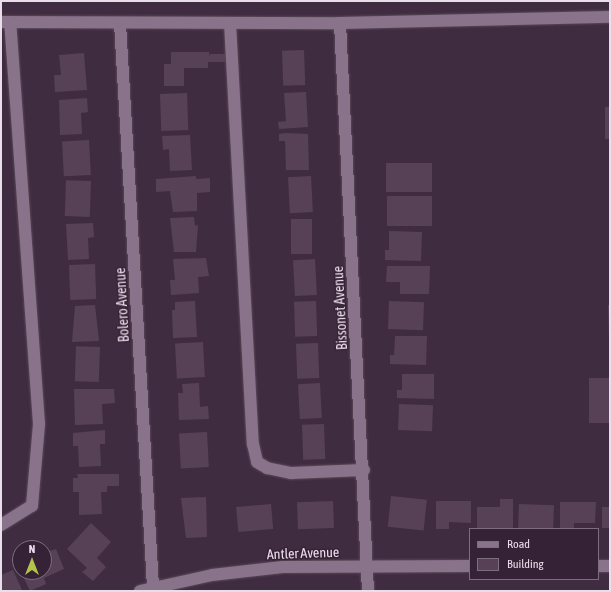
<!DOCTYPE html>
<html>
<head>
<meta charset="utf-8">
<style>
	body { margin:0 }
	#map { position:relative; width:611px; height:592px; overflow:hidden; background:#402c40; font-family:"Asap Condensed",sans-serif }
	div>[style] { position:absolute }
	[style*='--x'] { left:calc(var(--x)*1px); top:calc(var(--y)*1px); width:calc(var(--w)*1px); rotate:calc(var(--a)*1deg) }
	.building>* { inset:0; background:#564156; transform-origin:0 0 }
	.roads { filter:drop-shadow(0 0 1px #59495a) drop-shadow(0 0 1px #59495a) }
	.minor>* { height:12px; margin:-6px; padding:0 6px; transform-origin:6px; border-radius:6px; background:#89738a }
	span { translate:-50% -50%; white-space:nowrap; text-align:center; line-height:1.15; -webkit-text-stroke:3px #362236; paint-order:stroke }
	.street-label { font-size:14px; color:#ebdeeb }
	.frame { position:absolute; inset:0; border:2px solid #ebdeeb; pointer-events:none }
	.legend { position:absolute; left:469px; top:528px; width:130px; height:52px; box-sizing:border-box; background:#362236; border:1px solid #7e6d7e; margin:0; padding:5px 7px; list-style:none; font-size:12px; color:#ebdeeb }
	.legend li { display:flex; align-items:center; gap:8px; height:20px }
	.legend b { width:20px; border:1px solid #7e6d7e }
	.north { position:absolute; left:12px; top:540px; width:40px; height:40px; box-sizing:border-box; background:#362236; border:1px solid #7e6d7e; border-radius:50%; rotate:0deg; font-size:11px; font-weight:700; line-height:16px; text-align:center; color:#ebdeeb }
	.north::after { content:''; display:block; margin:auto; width:14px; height:18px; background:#b3c24b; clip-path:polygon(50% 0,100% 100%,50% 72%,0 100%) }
</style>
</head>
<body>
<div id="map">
	<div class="building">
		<i style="left:304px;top:50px;width:35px;height:22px;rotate:88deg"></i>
		<i style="clip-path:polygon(171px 52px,209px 52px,210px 58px,210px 54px,225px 54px,225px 62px,208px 62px,208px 68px,184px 68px,184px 86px,164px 86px,164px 64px,171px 64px)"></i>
		<i style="clip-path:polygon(84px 53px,87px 90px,55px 92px,54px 75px,61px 75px,59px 55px)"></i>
		<i style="clip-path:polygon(306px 92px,308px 127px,279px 129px,278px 122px,286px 121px,284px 93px)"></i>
		<i style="left:187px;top:93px;width:37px;height:27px;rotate:88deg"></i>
		<i style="clip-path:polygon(87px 98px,88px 112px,81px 113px,82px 134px,60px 135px,59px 100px)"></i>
		<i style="left:605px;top:107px;width:5px;height:32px"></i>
		<i style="clip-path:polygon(285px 133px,308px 134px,309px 170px,286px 170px,285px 141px,279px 141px,279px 134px)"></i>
		<i style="clip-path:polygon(190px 135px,192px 170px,170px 171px,169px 149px,163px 150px,162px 136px)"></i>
		<i style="left:89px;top:140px;width:35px;height:27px;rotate:87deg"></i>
		<i style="left:386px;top:163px;width:46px;height:29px"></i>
		<i style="clip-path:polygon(196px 176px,196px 179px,210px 178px,210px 192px,197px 193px,197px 211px,173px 212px,170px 191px,156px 192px,156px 179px)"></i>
		<i style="left:311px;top:176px;width:36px;height:23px;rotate:87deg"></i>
		<i style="left:91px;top:181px;width:36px;height:25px;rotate:92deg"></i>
		<i style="left:387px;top:196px;width:45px;height:30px"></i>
		<i style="clip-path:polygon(194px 217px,195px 226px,198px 225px,196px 252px,174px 252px,170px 218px)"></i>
		<i style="left:291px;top:219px;width:21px;height:35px"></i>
		<i style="clip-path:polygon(93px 223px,94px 237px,88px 238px,89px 259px,68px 260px,66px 224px)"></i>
		<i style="clip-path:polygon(389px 231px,422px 232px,421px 261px,385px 260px,385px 250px,389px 250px)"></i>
		<i style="clip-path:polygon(206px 258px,209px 276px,198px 277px,199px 293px,171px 295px,170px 280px,175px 280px,173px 259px)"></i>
		<i style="left:315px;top:259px;width:36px;height:22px;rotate:87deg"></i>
		<i style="left:95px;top:264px;width:35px;height:26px;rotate:88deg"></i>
		<i style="clip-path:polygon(387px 266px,430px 266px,429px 294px,400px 294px,400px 282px,386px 282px)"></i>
		<i style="clip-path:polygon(195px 301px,197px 337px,173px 338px,172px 310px,175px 310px,175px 302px)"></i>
		<i style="left:316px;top:301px;width:35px;height:22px;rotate:88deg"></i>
		<i style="left:389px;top:301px;width:35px;height:28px;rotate:2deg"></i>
		<i style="clip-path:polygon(95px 305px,99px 341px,72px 342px,75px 306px)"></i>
		<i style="clip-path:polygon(608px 305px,610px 305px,610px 336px,609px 336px)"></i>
		<i style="clip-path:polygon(395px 336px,427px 336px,426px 365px,390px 364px,390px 355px,394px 355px)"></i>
		<i style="left:203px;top:342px;width:35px;height:28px;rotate:87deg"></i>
		<i style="left:318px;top:343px;width:35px;height:22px;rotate:88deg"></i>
		<i style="left:100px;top:347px;width:35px;height:24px;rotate:92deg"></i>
		<i style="clip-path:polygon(402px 374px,434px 374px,434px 399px,397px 398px,397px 390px,402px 390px)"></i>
		<i style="left:589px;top:378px;width:21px;height:45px"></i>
		<i style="clip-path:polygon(199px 383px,200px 407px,208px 406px,209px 419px,179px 420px,178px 393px,183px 393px,182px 384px)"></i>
		<i style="left:320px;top:383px;width:35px;height:22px;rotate:87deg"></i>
		<i style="clip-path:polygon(74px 389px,114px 389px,115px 403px,102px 404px,103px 424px,75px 425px)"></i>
		<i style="left:399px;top:404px;width:34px;height:26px;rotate:2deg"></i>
		<i style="left:324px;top:424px;width:35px;height:22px;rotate:88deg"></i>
		<i style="clip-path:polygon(105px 430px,105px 444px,100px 444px,101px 466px,79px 467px,78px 446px,73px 446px,73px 433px)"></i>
		<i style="left:207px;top:432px;width:35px;height:28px;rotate:87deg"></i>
		<i style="clip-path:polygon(77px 474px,119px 474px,119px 486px,107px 486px,107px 492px,101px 492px,102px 514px,79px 515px,79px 492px,73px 492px,73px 478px,78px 478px)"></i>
		<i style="left:391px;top:496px;width:36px;height:31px;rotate:6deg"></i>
		<i style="clip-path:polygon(206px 497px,207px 537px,186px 538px,181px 498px)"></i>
		<i style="clip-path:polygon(500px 499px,513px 499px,513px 529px,477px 529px,477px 507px,500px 507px)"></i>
		<i style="left:333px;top:501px;width:27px;height:36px;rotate:88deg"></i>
		<i style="clip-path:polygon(436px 501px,471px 501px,471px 523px,449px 522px,449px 529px,436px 529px)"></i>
		<i style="clip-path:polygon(560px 502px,596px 502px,595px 523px,574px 523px,574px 529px,560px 528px)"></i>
		<i style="left:271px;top:504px;width:25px;height:35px;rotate:85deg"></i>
		<i style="left:519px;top:504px;width:35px;height:24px;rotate:2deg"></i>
		<i style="left:602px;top:507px;width:8px;height:21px"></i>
		<i style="clip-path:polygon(91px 523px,111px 542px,97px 558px,106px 567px,93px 581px,82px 572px,87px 568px,67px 549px)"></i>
		<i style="clip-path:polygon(56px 549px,64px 569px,44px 578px,46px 584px,30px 591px,21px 572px,44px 572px,44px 553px)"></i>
		<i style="clip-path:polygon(13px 570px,22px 590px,1px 591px,1px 575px)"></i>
	</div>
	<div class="roads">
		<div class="minor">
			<i style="--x:1;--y:22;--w:339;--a:0.2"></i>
			<i style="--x:340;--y:23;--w:270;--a:-1.3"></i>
			<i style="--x:120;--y:23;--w:564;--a:86.65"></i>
			<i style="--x:230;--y:23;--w:422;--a:86.9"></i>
			<i style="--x:253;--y:444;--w:18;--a:77"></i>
			<i style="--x:257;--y:462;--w:12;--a:31"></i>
			<i style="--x:267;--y:468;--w:25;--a:12"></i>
			<i style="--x:291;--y:473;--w:73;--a:-2.4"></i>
			<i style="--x:340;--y:23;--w:569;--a:87.18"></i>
			<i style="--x:1;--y:525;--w:36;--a:-32"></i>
			<i style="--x:32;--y:506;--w:82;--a:-85.1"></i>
			<i style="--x:39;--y:424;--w:403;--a:-94.1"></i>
			<i style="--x:598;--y:566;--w:12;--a:0"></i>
			<i style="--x:140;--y:591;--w:74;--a:-12.5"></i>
			<i style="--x:212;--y:575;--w:71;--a:-6.4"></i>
			<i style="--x:283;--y:567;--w:187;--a:-0.3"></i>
		</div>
	</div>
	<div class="street-label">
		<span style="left:122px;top:305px;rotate:-93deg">Bolero Avenue</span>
		<span style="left:340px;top:308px;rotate:-93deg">Bissonet Avenue</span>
		<span style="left:303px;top:553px;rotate:-2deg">Antler Avenue</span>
	</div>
	<div class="frame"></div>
	<ul class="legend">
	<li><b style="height:5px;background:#89738a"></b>Road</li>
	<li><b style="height:11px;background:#564156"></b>Building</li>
	</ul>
	<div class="north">N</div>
</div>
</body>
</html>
